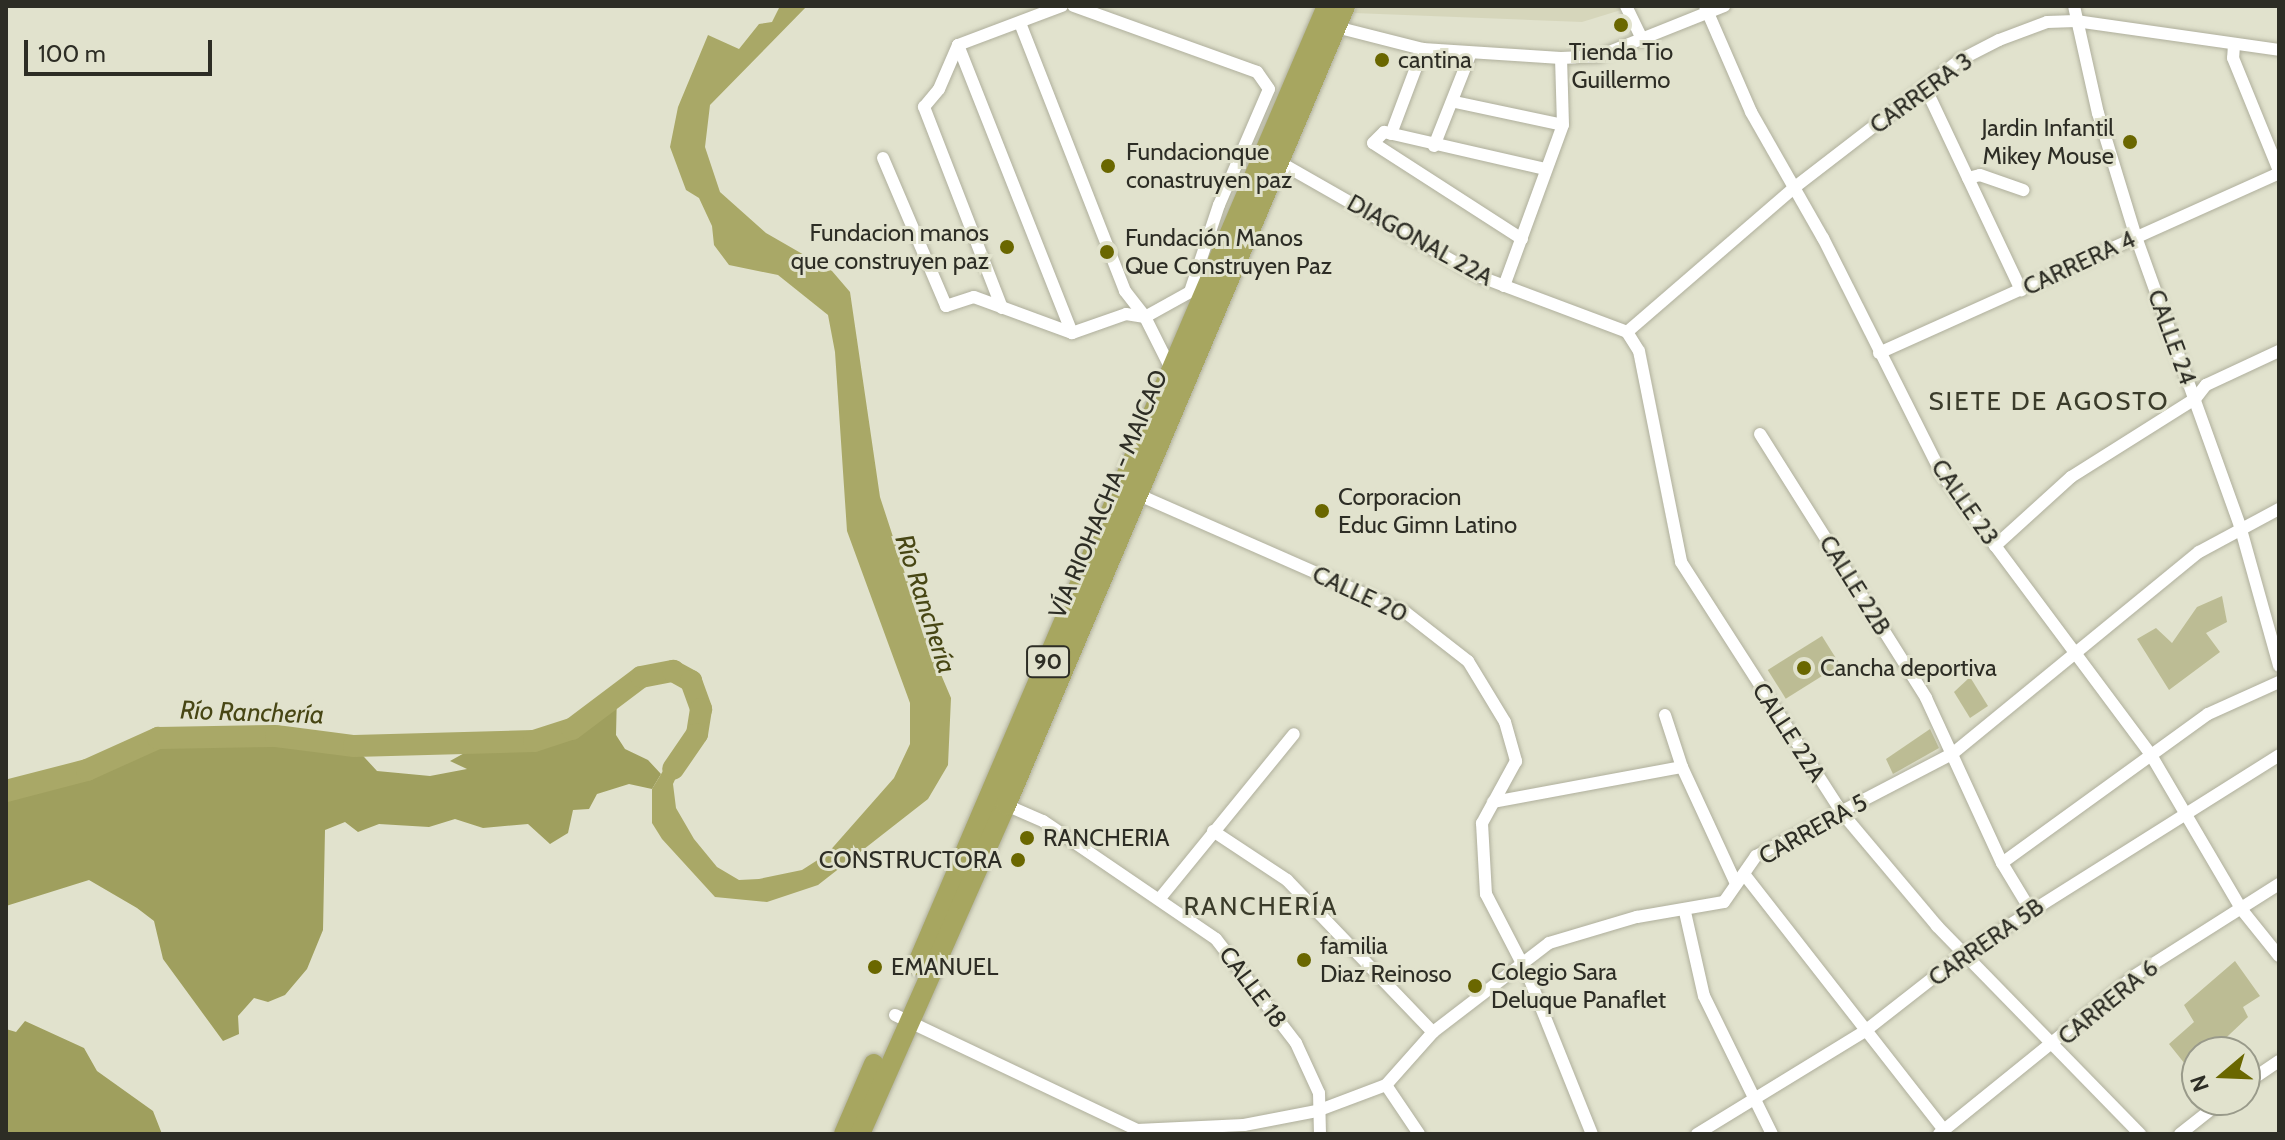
<!DOCTYPE html>
<html>
<head>
<meta charset="utf-8">
<style>
	body { margin:0 }
	#map { position:relative; width:2285px; height:1140px; overflow:hidden; background:#e1e2cd; font-family:Cabin,sans-serif }
	div>[style] { position:absolute }
	[style*='--x'] { left:calc(var(--x)*1px); top:calc(var(--y)*1px); width:calc(var(--w)*1px); rotate:calc(var(--a)*1deg) }
	.built>* { inset:0; background:#d6d6bb }
	.green>* { inset:0; background:#bcbc94; transform-origin:0 0 }
	.forest>* { inset:0; background:#9f9f5e }
	.water>* { inset:0; background:#a9a867 }
	.river>* { height:22px; margin:-11px; padding:0 11px; transform-origin:11px; border-radius:11px; background:#a9a867 }
	.roads { filter:drop-shadow(0 0 2px #afaf9c) drop-shadow(0 0 2px #afaf9c) }
	.minor>* { height:12px; margin:-6px; padding:0 6px; transform-origin:6px; border-radius:6px; background:#fff }
	.trunk>* { height:20px; margin:-10px; padding:0 10px; transform-origin:10px; border-radius:10px; background:#a7a660 }
	.dots>* { width:22px; height:22px; translate:-50% -50%; box-sizing:border-box; border:4px solid #e1e2cd; border-radius:50% }
	span { translate:-50% -50%; white-space:nowrap; text-align:center; line-height:1.15; -webkit-text-stroke:6px #e1e2cd; paint-order:stroke }
	.shield-label span { padding:2px 6px; background:#e1e2cd; border:2px solid; border-radius:6px; -webkit-text-stroke-width:0 }
	.shield-label { font-size:22px; color:#2d2d25; font-weight:700 }
	.poi-label { font-size:24px; color:#2d2d25 }
	.left { translate:0 -50%; text-align:left }
	.right { translate:-100% -50%; text-align:right }
	.street-label { font-size:24px; color:#2d2d25 }
	.neighbourhood-label { font-size:26px; color:#3b3c2b; letter-spacing:2px }
	.water-label { font-size:26px; color:#474614; font-style:italic }
	.frame { position:absolute; inset:0; border:8px solid #2d2d25; pointer-events:none }
	.north { position:absolute; left:2181px; top:1036px; width:80px; height:80px; box-sizing:border-box; background:#e1e2cd; border:2px solid #999a8a; border-radius:50%; rotate:251deg; font-size:22px; font-weight:700; line-height:32px; text-align:center; color:#2d2d25 }
	.north::after { content:''; display:block; margin:auto; width:28px; height:36px; background:#6a6700; clip-path:polygon(50% 0,100% 100%,50% 72%,0 100%) }
	.scale { position:absolute; left:24px; top:40px; width:188px; height:36px; box-sizing:border-box; border:4px solid #2d2d25; border-top:0; padding-left:10px; font-size:24px; line-height:28px; white-space:nowrap; color:#2d2d25; -webkit-text-stroke:6px #e1e2cd; paint-order:stroke }
</style>
</head>
<body>
<div id="map">
	<div class="built">
		<i style="clip-path:polygon(1357px 6px,1620px 6px,1621px 10px,1582px 22px,1354px 13px)"></i>
	</div>
	<div class="green">
		<i style="clip-path:polygon(2222px 596px,2227px 622px,2206px 633px,2220px 652px,2169px 690px,2137px 639px,2156px 628px,2172px 643px,2197px 607px)"></i>
		<i style="left:1822px;top:636px;width:34px;height:64px;rotate:58deg"></i>
		<i style="clip-path:polygon(1970px 677px,1988px 706px,1970px 718px,1954px 692px)"></i>
		<i style="clip-path:polygon(1930px 729px,1939px 748px,1893px 774px,1886px 759px)"></i>
		<i style="clip-path:polygon(2235px 961px,2260px 996px,2243px 1007px,2248px 1017px,2211px 1052px,2197px 1052px,2197px 1079px,2169px 1044px,2194px 1022px,2184px 1005px)"></i>
	</div>
	<div class="forest">
		<i style="clip-path:polygon(617px 693px,616px 735px,625px 749px,648px 760px,661px 774px,652px 789px,629px 784px,597px 794px,589px 809px,573px 810px,568px 833px,550px 844px,528px 824px,483px 828px,455px 819px,429px 827px,379px 824px,358px 832px,345px 822px,325px 830px,323px 930px,307px 969px,285px 995px,268px 1002px,254px 998px,238px 1016px,239px 1034px,223px 1041px,163px 959px,154px 921px,137px 908px,89px 880px,6px 906px,6px 791px,82px 771px,158px 738px,276px 736px,354px 746px,377px 771px,430px 776px,467px 769px,450px 761px,468px 751px,555px 745px,563px 738px,562px 732px)"></i>
		<i style="clip-path:polygon(25px 1021px,84px 1048px,97px 1071px,153px 1111px,162px 1134px,6px 1134px,6px 1029px,16px 1032px)"></i>
	</div>
	<div class="water">
		<i style="clip-path:polygon(780px 6px,807px 6px,710px 105px,705px 147px,720px 192px,766px 233px,832px 271px,850px 292px,880px 497px,928px 644px,951px 698px,948px 765px,928px 799px,818px 885px,767px 902px,715px 897px,662px 839px,652px 823px,652px 789px,669px 761px,690px 747px,673px 784px,676px 808px,694px 839px,717px 867px,739px 880px,759px 879px,802px 870px,827px 854px,894px 778px,910px 744px,910px 703px,847px 531px,835px 352px,828px 315px,778px 275px,729px 265px,714px 245px,712px 226px,699px 198px,686px 190px,670px 147px,678px 107px,708px 35px,739px 49px,759px 24px,772px 22px)"></i>
	</div>
	<div class="river">
		<i style="--x:6;--y:791;--w:84;--a:-14.5"></i>
		<i style="--x:87;--y:770;--w:78;--a:-24.3"></i>
		<i style="--x:158;--y:738;--w:118;--a:-1"></i>
		<i style="--x:276;--y:736;--w:79;--a:7.3"></i>
		<i style="--x:354;--y:746;--w:180;--a:-1.6"></i>
		<i style="--x:534;--y:741;--w:40;--a:-18"></i>
		<i style="--x:572;--y:729;--w:86;--a:-37"></i>
		<i style="--x:641;--y:677;--w:33;--a:-11"></i>
		<i style="--x:673;--y:671;--w:21;--a:29"></i>
		<i style="--x:691;--y:681;--w:30;--a:70"></i>
		<i style="--x:701;--y:709;--w:25;--a:99"></i>
		<i style="--x:697;--y:734;--w:42;--a:124.4"></i>
	</div>
	<div class="roads">
		<div class="minor">
			<i style="--x:1626;--y:6;--w:39;--a:64"></i>
			<i style="--x:1705;--y:6;--w:116;--a:66.5"></i>
			<i style="--x:1751;--y:112;--w:145;--a:60.3"></i>
			<i style="--x:1823;--y:238;--w:263;--a:63.3"></i>
			<i style="--x:1941;--y:473;--w:352;--a:53.3"></i>
			<i style="--x:2151;--y:755;--w:180;--a:59.6"></i>
			<i style="--x:2242;--y:910;--w:59;--a:51.2"></i>
			<i style="--x:2074;--y:6;--w:110;--a:77.4"></i>
			<i style="--x:2098;--y:113;--w:130;--a:73"></i>
			<i style="--x:2136;--y:237;--w:307;--a:70.2"></i>
			<i style="--x:2240;--y:526;--w:145;--a:74.4"></i>
			<i style="--x:1020;--y:23;--w:288;--a:68.6"></i>
			<i style="--x:1125;--y:291;--w:33;--a:52"></i>
			<i style="--x:1145;--y:317;--w:51;--a:-29.1"></i>
			<i style="--x:1190;--y:292;--w:92;--a:-71.6"></i>
			<i style="--x:1219;--y:205;--w:126;--a:-66.7"></i>
			<i style="--x:1269;--y:89;--w:21;--a:-125"></i>
			<i style="--x:1257;--y:72;--w:195;--a:-160.2"></i>
			<i style="--x:1332;--y:26;--w:94;--a:14.2"></i>
			<i style="--x:1423;--y:49;--w:138;--a:3.7"></i>
			<i style="--x:1561;--y:58;--w:38;--a:-3"></i>
			<i style="--x:1599;--y:56;--w:135;--a:-21.8"></i>
			<i style="--x:958;--y:45;--w:310;--a:68.4"></i>
			<i style="--x:2234;--y:45;--w:13;--a:94"></i>
			<i style="--x:2233;--y:58;--w:122;--a:67.8"></i>
			<i style="--x:1925;--y:87;--w:225;--a:64.7"></i>
			<i style="--x:1455;--y:102;--w:110;--a:12"></i>
			<i style="--x:1391;--y:134;--w:91;--a:-69.4"></i>
			<i style="--x:1434;--y:146;--w:98;--a:-68.4"></i>
			<i style="--x:883;--y:158;--w:161;--a:66.9"></i>
			<i style="--x:946;--y:306;--w:29;--a:-18"></i>
			<i style="--x:974;--y:297;--w:104;--a:20.2"></i>
			<i style="--x:1072;--y:333;--w:57;--a:-19.4"></i>
			<i style="--x:1126;--y:314;--w:19;--a:9"></i>
			<i style="--x:1145;--y:317;--w:60;--a:63.4"></i>
			<i style="--x:1274;--y:159;--w:238;--a:29.7"></i>
			<i style="--x:1481;--y:277;--w:156;--a:20.6"></i>
			<i style="--x:1627;--y:332;--w:22;--a:58"></i>
			<i style="--x:1639;--y:351;--w:215;--a:78.7"></i>
			<i style="--x:1681;--y:562;--w:298;--a:57.3"></i>
			<i style="--x:1842;--y:813;--w:148;--a:49.9"></i>
			<i style="--x:1937;--y:926;--w:291;--a:45.7"></i>
			<i style="--x:1968;--y:178;--w:12;--a:-14"></i>
			<i style="--x:1980;--y:175;--w:46;--a:19.2"></i>
			<i style="--x:1522;--y:239;--w:177;--a:-147.2"></i>
			<i style="--x:1373;--y:143;--w:16;--a:-45"></i>
			<i style="--x:1384;--y:132;--w:166;--a:12.9"></i>
			<i style="--x:1504;--y:286;--w:171;--a:-69.9"></i>
			<i style="--x:1563;--y:125;--w:67;--a:-91.7"></i>
			<i style="--x:1002;--y:308;--w:216;--a:-111.2"></i>
			<i style="--x:924;--y:107;--w:23;--a:-50"></i>
			<i style="--x:939;--y:89;--w:48;--a:-66.6"></i>
			<i style="--x:958;--y:45;--w:111;--a:-20.6"></i>
			<i style="--x:1627;--y:332;--w:222;--a:-40.8"></i>
			<i style="--x:1795;--y:187;--w:208;--a:-37.6"></i>
			<i style="--x:1960;--y:60;--w:44;--a:-27.1"></i>
			<i style="--x:1999;--y:40;--w:51;--a:-20.6"></i>
			<i style="--x:2047;--y:22;--w:29;--a:-2"></i>
			<i style="--x:2076;--y:21;--w:205;--a:8.1"></i>
			<i style="--x:1879;--y:353;--w:439;--a:-24.2"></i>
			<i style="--x:1760;--y:434;--w:312;--a:57.8"></i>
			<i style="--x:1926;--y:698;--w:182;--a:65.3"></i>
			<i style="--x:2002;--y:863;--w:56;--a:58.9"></i>
			<i style="--x:1132;--y:492;--w:298;--a:23.7"></i>
			<i style="--x:1405;--y:612;--w:80;--a:37.9"></i>
			<i style="--x:1468;--y:661;--w:71;--a:58.8"></i>
			<i style="--x:1505;--y:722;--w:41;--a:74.2"></i>
			<i style="--x:1516;--y:761;--w:71;--a:118.7"></i>
			<i style="--x:1482;--y:823;--w:71;--a:86.8"></i>
			<i style="--x:1486;--y:894;--w:91;--a:62.6"></i>
			<i style="--x:1528;--y:975;--w:171;--a:68.1"></i>
			<i style="--x:1995;--y:546;--w:103;--a:-42.2"></i>
			<i style="--x:2071;--y:477;--w:146;--a:-32.2"></i>
			<i style="--x:2195;--y:399;--w:18;--a:-52"></i>
			<i style="--x:2206;--y:385;--w:81;--a:-25"></i>
			<i style="--x:1665;--y:715;--w:55;--a:71.9"></i>
			<i style="--x:1682;--y:767;--w:129;--a:65.2"></i>
			<i style="--x:1493;--y:802;--w:192;--a:-10.5"></i>
			<i style="--x:1006;--y:805;--w:40;--a:23.4"></i>
			<i style="--x:1043;--y:821;--w:209;--a:34.3"></i>
			<i style="--x:1216;--y:939;--w:131;--a:52.4"></i>
			<i style="--x:1296;--y:1043;--w:55;--a:65.3"></i>
			<i style="--x:1319;--y:1093;--w:41;--a:88.6"></i>
			<i style="--x:1213;--y:831;--w:89;--a:33.5"></i>
			<i style="--x:1287;--y:880;--w:211;--a:46.2"></i>
			<i style="--x:2002;--y:863;--w:254;--a:-35.9"></i>
			<i style="--x:2208;--y:714;--w:78;--a:-24.3"></i>
			<i style="--x:1744;--y:874;--w:325;--a:52"></i>
			<i style="--x:1161;--y:897;--w:210;--a:-50.8"></i>
			<i style="--x:1685;--y:912;--w:86;--a:77.3"></i>
			<i style="--x:1704;--y:996;--w:154;--a:63.8"></i>
			<i style="--x:895;--y:1015;--w:268;--a:25.4"></i>
			<i style="--x:1137;--y:1130;--w:107;--a:-2.7"></i>
			<i style="--x:1244;--y:1125;--w:74;--a:-10.9"></i>
			<i style="--x:1317;--y:1111;--w:74;--a:-20.6"></i>
			<i style="--x:1386;--y:1085;--w:71;--a:-48.4"></i>
			<i style="--x:1433;--y:1032;--w:146;--a:-37.5"></i>
			<i style="--x:1549;--y:943;--w:92;--a:-16.5"></i>
			<i style="--x:1637;--y:917;--w:88;--a:-9.8"></i>
			<i style="--x:1724;--y:902;--w:56;--a:-55.2"></i>
			<i style="--x:1756;--y:856;--w:221;--a:-27.5"></i>
			<i style="--x:1952;--y:754;--w:319;--a:-39.3"></i>
			<i style="--x:2199;--y:552;--w:91;--a:-28.3"></i>
			<i style="--x:2245;--y:1084;--w:41;--a:-34.1"></i>
			<i style="--x:1386;--y:1085;--w:59;--a:56"></i>
			<i style="--x:1697;--y:1134;--w:197;--a:-31.5"></i>
			<i style="--x:1865;--y:1031;--w:127;--a:-38"></i>
			<i style="--x:1965;--y:953;--w:371;--a:-32.2"></i>
			<i style="--x:1939;--y:1134;--w:251;--a:-39"></i>
			<i style="--x:2134;--y:976;--w:172;--a:-32.4"></i>
			<i style="--x:2180;--y:1134;--w:55;--a:-38.3"></i>
		</div>
		<div class="trunk">
			<i style="--x:917;--y:965;--w:1043;--a:-66.85"></i>
			<i style="--x:844;--y:1134;--w:76;--a:-66.8"></i>
			<i style="--x:860;--y:1134;--w:360;--a:-66.1"></i>
			<i style="--x:1006;--y:805;--w:868;--a:-67.01"></i>
		</div>
	</div>
	<div class="dots">
		<i style="left:1621px;top:25px;background:#6a6700"></i>
		<i style="left:1382px;top:60px;background:#6a6700"></i>
		<i style="left:2130px;top:142px;background:#6a6700"></i>
		<i style="left:1108px;top:166px;background:#6a6700"></i>
		<i style="left:1007px;top:247px;background:#6a6700"></i>
		<i style="left:1107px;top:252px;background:#6a6700"></i>
		<i style="left:1322px;top:511px;background:#6a6700"></i>
		<i style="left:1804px;top:668px;background:#6a6700"></i>
		<i style="left:1027px;top:838px;background:#6a6700"></i>
		<i style="left:1018px;top:860px;background:#6a6700"></i>
		<i style="left:1304px;top:960px;background:#6a6700"></i>
		<i style="left:875px;top:967px;background:#6a6700"></i>
		<i style="left:1475px;top:986px;background:#6a6700"></i>
	</div>
	<div class="shield-label">
		<span style="left:1048px;top:662px">90</span>
	</div>
	<div class="poi-label">
		<span style="left:1621px;top:66px">Tienda Tio<br>Guillermo</span>
		<span class="left" style="left:1398px;top:60px">cantina</span>
		<span class="right" style="left:2114px;top:142px">Jardin Infantil<br>Mikey Mouse</span>
		<span class="left" style="left:1126px;top:166px">Fundacionque<br>conastruyen paz</span>
		<span class="right" style="left:989px;top:247px">Fundacion manos<br>que construyen paz</span>
		<span class="left" style="left:1125px;top:252px">Fundación Manos<br>Que Construyen Paz</span>
		<span class="left" style="left:1338px;top:511px">Corporacion<br>Educ Gimn Latino</span>
		<span class="left" style="left:1820px;top:668px">Cancha deportiva</span>
		<span class="left" style="left:1043px;top:838px">RANCHERIA</span>
		<span class="right" style="left:1002px;top:860px">CONSTRUCTORA</span>
		<span class="left" style="left:1320px;top:960px">familia<br>Diaz Reinoso</span>
		<span class="left" style="left:891px;top:967px">EMANUEL</span>
		<span class="left" style="left:1491px;top:986px">Colegio Sara<br>Deluque Panaflet</span>
	</div>
	<div class="street-label">
		<span style="left:1921px;top:93px;rotate:-36deg">CARRERA 3</span>
		<span style="left:1420px;top:240px;rotate:29deg">DIAGONAL 22A</span>
		<span style="left:2079px;top:263px;rotate:-25deg">CARRERA 4</span>
		<span style="left:2172px;top:337px;rotate:70deg">CALLE 24</span>
		<span style="left:1108px;top:494px;rotate:-67deg">VÍA RIOHACHA - MAICAO</span>
		<span style="left:1965px;top:502px;rotate:55deg">CALLE 23</span>
		<span style="left:1855px;top:585px;rotate:58deg">CALLE 22B</span>
		<span style="left:1360px;top:594px;rotate:25deg">CALLE 20</span>
		<span style="left:1789px;top:732px;rotate:57deg">CALLE 22A</span>
		<span style="left:1813px;top:829px;rotate:-29deg">CARRERA 5</span>
		<span style="left:1986px;top:942px;rotate:-35deg">CARRERA 5B</span>
		<span style="left:1253px;top:987px;rotate:53deg">CALLE 18</span>
		<span style="left:2108px;top:1002px;rotate:-39deg">CARRERA 6</span>
	</div>
	<div class="neighbourhood-label">
		<span style="left:2049px;top:402px">SIETE DE AGOSTO</span>
		<span style="left:1261px;top:907px">RANCHERÍA</span>
	</div>
	<div class="water-label">
		<span style="left:925px;top:604px;rotate:72deg">Río Ranchería</span>
		<span style="left:252px;top:713px;rotate:2deg">Río Ranchería</span>
	</div>
	<div class="frame"></div>
	<div class="north">N</div>
	<div class="scale">100 m</div>
</div>
</body>
</html>
